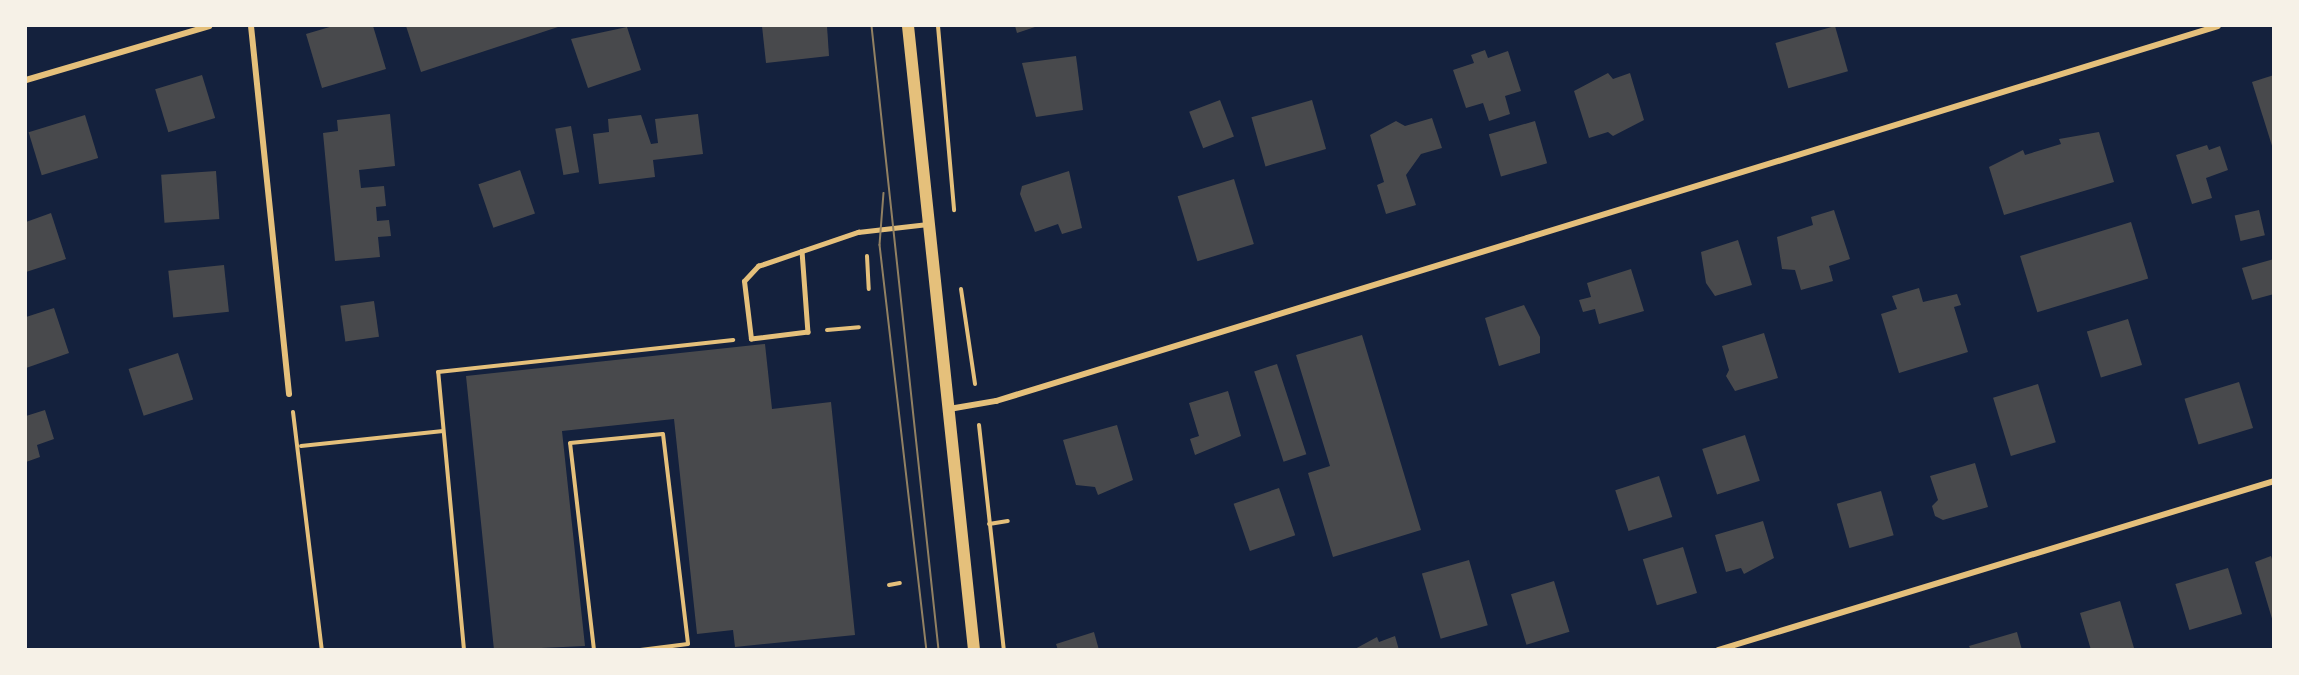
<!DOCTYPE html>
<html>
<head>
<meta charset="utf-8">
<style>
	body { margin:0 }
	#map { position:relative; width:2299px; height:675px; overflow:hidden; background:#14213d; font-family:Quicksand,sans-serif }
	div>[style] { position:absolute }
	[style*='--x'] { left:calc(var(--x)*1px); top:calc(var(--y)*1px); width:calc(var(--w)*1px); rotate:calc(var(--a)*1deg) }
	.building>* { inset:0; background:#48494c; transform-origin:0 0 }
	.path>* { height:4px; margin:-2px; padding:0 2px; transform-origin:2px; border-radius:2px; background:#e5c07b }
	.service>* { height:4.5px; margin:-2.25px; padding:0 2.25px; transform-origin:2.25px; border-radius:2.25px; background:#e5c07b }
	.minor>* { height:6px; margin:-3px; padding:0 3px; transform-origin:3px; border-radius:3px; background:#e5c07b }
	.secondary>* { height:12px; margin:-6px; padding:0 6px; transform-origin:6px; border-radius:6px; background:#e5c07b }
	.tram>* { height:1.5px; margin:-0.75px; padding:0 0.75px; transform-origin:0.75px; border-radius:0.75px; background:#918062 }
	span { translate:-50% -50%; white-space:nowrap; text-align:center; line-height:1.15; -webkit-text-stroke:6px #f6f1e7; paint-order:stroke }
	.frame { position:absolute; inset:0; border:27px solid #f6f1e7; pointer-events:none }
</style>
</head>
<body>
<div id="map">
	<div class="building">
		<i style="clip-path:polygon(333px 26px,373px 26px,386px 69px,322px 88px,306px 34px)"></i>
		<i style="clip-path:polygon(406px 26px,561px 26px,421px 72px)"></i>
		<i style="clip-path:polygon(762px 26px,827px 26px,829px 56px,766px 63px)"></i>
		<i style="clip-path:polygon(1015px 26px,1038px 26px,1017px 33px)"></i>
		<i style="left:1835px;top:26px;width:47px;height:62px;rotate:74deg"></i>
		<i style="clip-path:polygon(627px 27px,641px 70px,588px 88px,571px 39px)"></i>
		<i style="clip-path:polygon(1485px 50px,1488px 58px,1508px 51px,1521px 91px,1505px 96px,1510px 114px,1489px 121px,1483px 103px,1466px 108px,1453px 70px,1474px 63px,1471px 55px)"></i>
		<i style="clip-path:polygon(1076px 56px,1083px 110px,1036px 117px,1022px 63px)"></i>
		<i style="clip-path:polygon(1608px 73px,1613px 79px,1630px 73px,1644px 120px,1613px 136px,1608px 132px,1589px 138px,1574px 91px)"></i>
		<i style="left:202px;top:75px;width:45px;height:49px;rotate:73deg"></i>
		<i style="clip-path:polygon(2274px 75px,2274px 149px,2273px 149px,2252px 82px)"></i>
		<i style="left:1220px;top:100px;width:39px;height:33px;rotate:69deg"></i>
		<i style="left:1312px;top:100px;width:51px;height:63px;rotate:74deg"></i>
		<i style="clip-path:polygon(390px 114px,395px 166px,359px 170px,361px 188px,384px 186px,386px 206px,376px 207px,377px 221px,389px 220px,391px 236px,378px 237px,380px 257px,335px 261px,323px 133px,338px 131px,337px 120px)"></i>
		<i style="clip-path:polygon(698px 114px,703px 154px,653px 160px,655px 177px,599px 184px,593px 134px,609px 132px,608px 119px,641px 115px,651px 144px,658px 143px,655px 119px)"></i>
		<i style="left:85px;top:115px;width:45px;height:59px;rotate:73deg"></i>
		<i style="clip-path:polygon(1432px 118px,1442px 148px,1421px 154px,1406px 175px,1416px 205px,1386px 214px,1377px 185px,1384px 182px,1370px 135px,1396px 121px,1405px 126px)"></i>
		<i style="left:1535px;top:121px;width:44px;height:48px;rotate:74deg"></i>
		<i style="left:571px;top:126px;width:47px;height:16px;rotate:80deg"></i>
		<i style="clip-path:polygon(2099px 132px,2114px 182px,2004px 215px,1989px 167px,2023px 150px,2025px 155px,2061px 144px,2059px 139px)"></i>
		<i style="clip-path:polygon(2207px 145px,2209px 150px,2220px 146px,2228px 170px,2206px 178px,2212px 198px,2192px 204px,2176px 155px)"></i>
		<i style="left:520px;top:170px;width:46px;height:44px;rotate:71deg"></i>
		<i style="left:216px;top:171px;width:48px;height:55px;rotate:86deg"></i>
		<i style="clip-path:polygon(1069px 171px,1082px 228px,1062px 234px,1058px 224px,1035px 232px,1020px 194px,1022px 186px)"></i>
		<i style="left:1234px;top:179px;width:68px;height:59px;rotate:73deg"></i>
		<i style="clip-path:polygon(1834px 210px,1850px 259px,1829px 266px,1833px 281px,1801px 290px,1795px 270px,1782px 269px,1777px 237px,1813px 225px,1811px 217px)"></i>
		<i style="left:2259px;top:210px;width:26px;height:25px;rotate:77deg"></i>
		<i style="clip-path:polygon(51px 213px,66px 259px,26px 272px,26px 222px)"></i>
		<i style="left:2131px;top:222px;width:59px;height:116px;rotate:73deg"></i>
		<i style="clip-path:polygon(1738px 240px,1752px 285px,1715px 296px,1706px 283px,1701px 252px)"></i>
		<i style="clip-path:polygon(2274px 259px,2274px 294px,2252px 300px,2242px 268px)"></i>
		<i style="left:224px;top:265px;width:47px;height:56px;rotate:84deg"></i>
		<i style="clip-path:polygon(1631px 269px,1644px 311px,1599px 324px,1595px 309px,1583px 312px,1579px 300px,1591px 297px,1587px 283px)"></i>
		<i style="clip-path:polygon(1919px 288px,1923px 302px,1957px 294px,1961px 305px,1954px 307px,1968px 352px,1899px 373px,1881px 314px,1897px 309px,1892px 296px)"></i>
		<i style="left:374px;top:301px;width:36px;height:34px;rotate:82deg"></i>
		<i style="clip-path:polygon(1524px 305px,1540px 337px,1540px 353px,1499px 366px,1485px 318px)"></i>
		<i style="clip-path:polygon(54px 308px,69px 353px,26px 368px,26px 317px)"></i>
		<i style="left:2128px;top:319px;width:48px;height:43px;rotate:73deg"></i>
		<i style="clip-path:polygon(1764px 333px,1778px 378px,1735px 391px,1726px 376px,1729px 370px,1722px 346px)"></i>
		<i style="clip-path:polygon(1362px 335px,1421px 530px,1333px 557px,1308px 473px,1330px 466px,1296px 355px)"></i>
		<i style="clip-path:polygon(765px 344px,772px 409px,831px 402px,855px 635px,735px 647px,733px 630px,697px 634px,674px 419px,562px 431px,585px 646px,494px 650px,466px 376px)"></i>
		<i style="left:178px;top:353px;width:49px;height:52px;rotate:72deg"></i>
		<i style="left:1277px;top:364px;width:95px;height:24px;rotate:72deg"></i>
		<i style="left:2239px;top:382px;width:48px;height:57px;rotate:73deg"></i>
		<i style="left:2038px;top:384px;width:61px;height:47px;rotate:73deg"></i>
		<i style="clip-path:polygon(1228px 391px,1241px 436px,1195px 455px,1190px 439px,1199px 436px,1189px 403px)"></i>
		<i style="clip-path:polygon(45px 410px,54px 439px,37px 445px,40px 457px,26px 462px,26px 416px)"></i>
		<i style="clip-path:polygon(1117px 425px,1133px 480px,1098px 495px,1095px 487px,1076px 485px,1063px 440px)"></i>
		<i style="left:1745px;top:435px;width:48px;height:45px;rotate:72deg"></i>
		<i style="clip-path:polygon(1975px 463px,1988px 507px,1943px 520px,1935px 516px,1932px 506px,1938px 500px,1930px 476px)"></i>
		<i style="left:1659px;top:476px;width:43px;height:46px;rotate:72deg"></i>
		<i style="left:1279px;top:488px;width:50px;height:48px;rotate:71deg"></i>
		<i style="left:1881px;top:491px;width:46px;height:46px;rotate:74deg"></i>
		<i style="clip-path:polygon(1763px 521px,1774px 558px,1744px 574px,1741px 568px,1726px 572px,1715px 535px)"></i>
		<i style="left:1683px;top:547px;width:48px;height:42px;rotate:73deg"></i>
		<i style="clip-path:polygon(2271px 556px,2274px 566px,2273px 622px,2255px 562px)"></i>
		<i style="left:1469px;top:560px;width:68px;height:49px;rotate:74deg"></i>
		<i style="left:2228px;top:568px;width:48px;height:55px;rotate:73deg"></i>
		<i style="left:1554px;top:581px;width:53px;height:45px;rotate:73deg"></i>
		<i style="clip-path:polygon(2120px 601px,2134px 648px,2091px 650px,2080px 613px)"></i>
		<i style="clip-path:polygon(1094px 632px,1099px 650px,1058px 650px,1056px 644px)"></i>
		<i style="clip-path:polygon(2017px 632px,2022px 650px,1971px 650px,1969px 646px)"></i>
		<i style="clip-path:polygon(1395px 636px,1399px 650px,1353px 650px,1377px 637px,1379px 642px)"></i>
	</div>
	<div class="path">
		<i style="--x:938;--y:26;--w:185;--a:85"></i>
		<i style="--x:867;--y:256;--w:33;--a:87"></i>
		<i style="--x:961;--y:289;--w:96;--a:81.6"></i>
		<i style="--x:827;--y:330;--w:32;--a:-5"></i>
		<i style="--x:293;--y:412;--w:240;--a:83.1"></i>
		<i style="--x:979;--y:425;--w:226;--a:83.7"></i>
		<i style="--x:301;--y:446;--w:143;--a:-6"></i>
		<i style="--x:989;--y:524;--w:19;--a:-9"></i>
		<i style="--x:889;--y:585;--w:11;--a:-10"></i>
		<i style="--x:464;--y:650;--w:279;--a:-95.3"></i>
		<i style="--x:438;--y:372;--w:297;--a:-6.2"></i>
		<i style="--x:594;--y:650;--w:208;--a:-96.6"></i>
		<i style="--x:570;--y:443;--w:93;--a:-5.5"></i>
		<i style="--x:663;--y:434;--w:211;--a:83.2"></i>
		<i style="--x:688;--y:644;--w:48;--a:172.9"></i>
	</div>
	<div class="service">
		<i style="--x:802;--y:251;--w:81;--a:85.8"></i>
		<i style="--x:808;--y:332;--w:57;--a:173"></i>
		<i style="--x:751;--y:339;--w:58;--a:-96.9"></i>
		<i style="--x:744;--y:281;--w:21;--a:-47"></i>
		<i style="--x:758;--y:266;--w:106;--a:-18.8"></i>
		<i style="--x:858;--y:232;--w:70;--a:-6.5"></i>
	</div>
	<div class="minor">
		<i style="--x:251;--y:26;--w:370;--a:84.1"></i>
		<i style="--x:26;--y:80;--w:191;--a:-16.4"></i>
		<i style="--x:949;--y:409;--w:48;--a:-9.7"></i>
		<i style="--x:996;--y:401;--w:1278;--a:-17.06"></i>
		<i style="--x:1718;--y:650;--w:581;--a:-16.91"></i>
	</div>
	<div class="secondary">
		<i style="--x:908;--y:26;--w:627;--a:83.96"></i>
	</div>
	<div class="tram">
		<i style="--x:872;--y:26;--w:628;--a:83.87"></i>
		<i style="--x:884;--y:193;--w:52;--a:94.4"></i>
		<i style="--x:880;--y:245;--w:408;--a:83.4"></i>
	</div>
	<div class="frame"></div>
</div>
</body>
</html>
